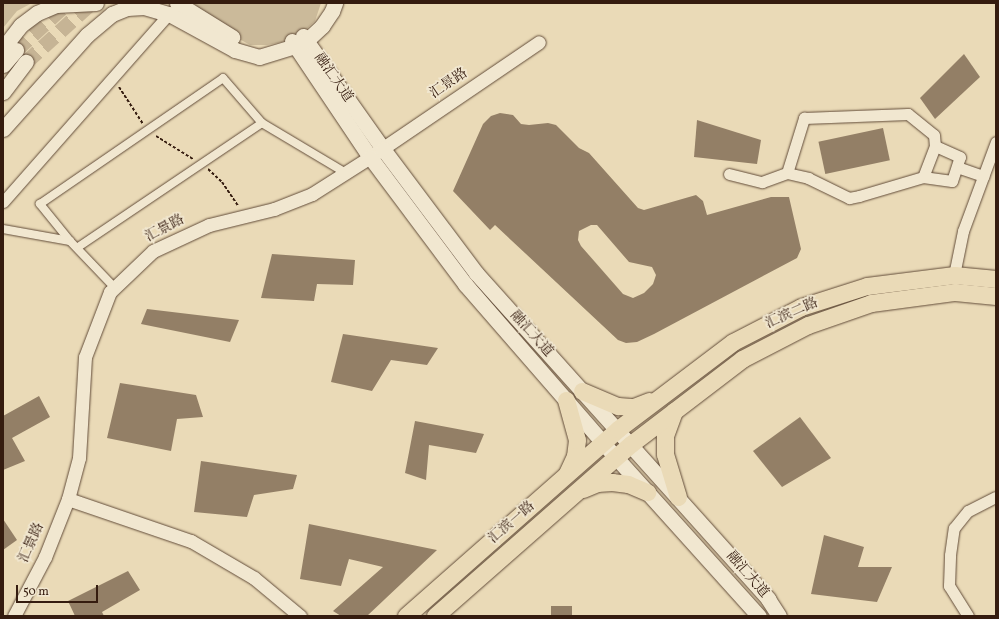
<!DOCTYPE html>
<html>
<head>
<meta charset="utf-8">
<style>
	body { margin:0 }
	#map { position:relative; width:999px; height:619px; overflow:hidden; background:#eadab7; font-family:Vollkorn,"Noto Serif SC",serif }
	div>[style] { position:absolute }
	[style*='--x'] { left:calc(var(--x)*1px); top:calc(var(--y)*1px); width:calc(var(--w)*1px); rotate:calc(var(--a)*1deg) }
	.green>* { inset:0; background:#cbba9a }
	.building>* { inset:0; background:#937f66; transform-origin:0 0 }
	.secondary-tunnel>* { height:15px; margin-top:-7.5px; transform-origin:0; background:repeating-linear-gradient(90deg,#c6b495 0 15px,transparent 0 23px) }
	.path>* { height:2px; margin-top:-1px; transform-origin:0; background:repeating-linear-gradient(90deg,#351c0f 0 3px,transparent 0 5px) }
	.roads { filter:drop-shadow(0 0 1px #624c39) drop-shadow(0 0 1px #624c39) }
	.pedestrian>* { height:8px; margin:-4px; padding:0 4px; transform-origin:4px; border-radius:4px; background:#f1e7d0 }
	.minor>* { height:11px; margin:-5.5px; padding:0 5.5px; transform-origin:5.5px; border-radius:5.5px; background:#f1e7d0 }
	.tertiary>* { height:13px; margin:-6.5px; padding:0 6.5px; transform-origin:6.5px; border-radius:6.5px; background:#f1e7d0 }
	.secondary>* { height:15px; margin:-7.5px; padding:0 7.5px; transform-origin:7.5px; border-radius:7.5px; background:#f1e7d0 }
	.primary>* { height:17px; margin:-8.5px; padding:0 8.5px; transform-origin:8.5px; border-radius:8.5px; background:#eadab7 }
	span { translate:-50% -50%; white-space:nowrap; text-align:center; line-height:1.15; -webkit-text-stroke:3.5px #f1e7d0; paint-order:stroke }
	.street-label { font-size:14px; color:#351c0f }
	.frame { position:absolute; inset:0; border:4px solid #351c0f; pointer-events:none }
	.scale { position:absolute; left:16px; top:585px; width:82px; height:18px; box-sizing:border-box; border:2px solid #351c0f; border-top:0; padding-left:5px; font-size:12px; line-height:14px; white-space:nowrap; color:#351c0f; -webkit-text-stroke:3px #f1e7d0; paint-order:stroke }
</style>
</head>
<body>
<div id="map">
	<div class="green">
		<i style="clip-path:polygon(3px 3px,32px 3px,17px 11px,3px 28px)"></i>
		<i style="clip-path:polygon(193px 3px,321px 3px,315px 21px,303px 32px,282px 42px,267px 45px,250px 45px,227px 32px)"></i>
	</div>
	<div class="building">
		<i style="clip-path:polygon(964px 54px,980px 77px,935px 119px,920px 98px)"></i>
		<i style="clip-path:polygon(evenodd,500px 113px,513px 115px,521px 124px,529px 125px,548px 123px,556px 125px,579px 148px,589px 153px,638px 208px,644px 210px,696px 195px,703px 201px,707px 215px,771px 197px,789px 197px,801px 249px,797px 258px,654px 334px,637px 342px,626px 343px,618px 340px,495px 225px,490px 230px,453px 191px,483px 124px,491px 116px,500px 113px,591px 225px,597px 225px,629px 262px,652px 267px,656px 275px,653px 284px,644px 293px,633px 298px,623px 294px,581px 246px,578px 240px,579px 231px,591px 225px)"></i>
		<i style="clip-path:polygon(697px 120px,761px 140px,757px 164px,694px 157px)"></i>
		<i style="left:883px;top:128px;width:33px;height:66px;rotate:78deg"></i>
		<i style="clip-path:polygon(272px 254px,355px 260px,353px 285px,317px 284px,314px 301px,261px 298px)"></i>
		<i style="clip-path:polygon(147px 309px,239px 320px,230px 342px,141px 324px)"></i>
		<i style="clip-path:polygon(343px 334px,438px 348px,427px 365px,391px 360px,372px 391px,331px 382px)"></i>
		<i style="clip-path:polygon(120px 383px,196px 395px,203px 417px,177px 419px,171px 451px,107px 438px)"></i>
		<i style="clip-path:polygon(39px 396px,50px 417px,12px 438px,25px 461px,3px 470px,3px 416px)"></i>
		<i style="clip-path:polygon(800px 417px,831px 458px,782px 487px,753px 451px)"></i>
		<i style="clip-path:polygon(415px 421px,484px 434px,476px 453px,429px 445px,426px 480px,405px 473px)"></i>
		<i style="clip-path:polygon(201px 461px,297px 475px,293px 489px,254px 495px,247px 517px,194px 512px)"></i>
		<i style="clip-path:polygon(3px 519px,17px 540px,3px 550px)"></i>
		<i style="clip-path:polygon(309px 524px,437px 550px,367px 616px,341px 616px,333px 611px,383px 567px,349px 559px,341px 586px,300px 579px)"></i>
		<i style="clip-path:polygon(824px 535px,864px 547px,858px 567px,892px 567px,877px 602px,811px 594px)"></i>
		<i style="clip-path:polygon(128px 571px,140px 590px,102px 612px,104px 616px,75px 616px,68px 601px)"></i>
		<i style="left:551px;top:606px;width:21px;height:10px"></i>
	</div>
	<div class="secondary-tunnel">
		<i style="--x:16;--y:50;--w:69;--a:-42.7"></i>
		<i style="--x:26;--y:62;--w:88;--a:-42.2"></i>
	</div>
	<div class="path">
		<i style="--x:119;--y:87;--w:44;--a:57"></i>
		<i style="--x:156;--y:136;--w:44;--a:31.9"></i>
		<i style="--x:208;--y:169;--w:19;--a:43"></i>
		<i style="--x:222;--y:182;--w:29;--a:56"></i>
	</div>
	<div class="roads">
		<div class="pedestrian">
			<i style="--x:262;--y:123;--w:98;--a:30.8"></i>
			<i style="--x:3;--y:229;--w:68;--a:10.2"></i>
			<i style="--x:70;--y:241;--w:65;--a:46.2"></i>
			<i style="--x:70;--y:241;--w:48;--a:-129"></i>
			<i style="--x:40;--y:204;--w:222;--a:-34.5"></i>
			<i style="--x:223;--y:78;--w:60;--a:49.1"></i>
			<i style="--x:262;--y:123;--w:223;--a:146"></i>
		</div>
		<div class="minor">
			<i style="--x:957;--y:167;--w:28;--a:19"></i>
			<i style="--x:787;--y:173;--w:58;--a:-72.8"></i>
			<i style="--x:804;--y:118;--w:104;--a:-2.2"></i>
			<i style="--x:908;--y:114;--w:33;--a:39"></i>
			<i style="--x:934;--y:135;--w:11;--a:85"></i>
			<i style="--x:935;--y:146;--w:33;--a:111"></i>
			<i style="--x:729;--y:174;--w:34;--a:14"></i>
			<i style="--x:762;--y:182;--w:27;--a:-20"></i>
			<i style="--x:787;--y:173;--w:22;--a:13"></i>
			<i style="--x:808;--y:178;--w:46;--a:26"></i>
			<i style="--x:849;--y:198;--w:10;--a:-11"></i>
			<i style="--x:859;--y:196;--w:67;--a:-16.5"></i>
			<i style="--x:923;--y:177;--w:29;--a:8"></i>
			<i style="--x:952;--y:181;--w:25;--a:-72"></i>
			<i style="--x:960;--y:157;--w:27;--a:-156"></i>
			<i style="--x:3;--y:202;--w:251;--a:-48.6"></i>
			<i style="--x:954;--y:275;--w:45;--a:-78.4"></i>
			<i style="--x:963;--y:231;--w:95;--a:-69.7"></i>
			<i style="--x:968;--y:616;--w:36;--a:-122"></i>
			<i style="--x:949;--y:586;--w:31;--a:-88"></i>
			<i style="--x:950;--y:555;--w:27;--a:-82"></i>
			<i style="--x:954;--y:528;--w:22;--a:-51"></i>
			<i style="--x:968;--y:511;--w:31;--a:-27"></i>
		</div>
		<div class="tertiary">
			<i style="--x:68;--y:499;--w:130;--a:18.9"></i>
			<i style="--x:191;--y:541;--w:73;--a:30.4"></i>
			<i style="--x:254;--y:578;--w:60;--a:39.6"></i>
			<i style="--x:14;--y:616;--w:67;--a:-62.3"></i>
			<i style="--x:45;--y:557;--w:62;--a:-68.4"></i>
			<i style="--x:68;--y:499;--w:42;--a:-75"></i>
			<i style="--x:79;--y:458;--w:101;--a:-86.6"></i>
			<i style="--x:85;--y:357;--w:70;--a:-69"></i>
			<i style="--x:110;--y:292;--w:59;--a:-43.6"></i>
			<i style="--x:153;--y:251;--w:62;--a:-24.9"></i>
			<i style="--x:209;--y:225;--w:67;--a:-13.8"></i>
			<i style="--x:274;--y:209;--w:41;--a:-21.5"></i>
			<i style="--x:312;--y:194;--w:69;--a:-32.5"></i>
			<i style="--x:370;--y:157;--w:204;--a:-34.2"></i>
		</div>
		<div class="secondary">
			<i style="--x:177;--y:3;--w:65;--a:31.7"></i>
			<i style="--x:303;--y:36;--w:138;--a:54.7"></i>
			<i style="--x:383;--y:149;--w:155;--a:53.1"></i>
			<i style="--x:476;--y:273;--w:438;--a:48.1"></i>
			<i style="--x:768;--y:599;--w:20;--a:57"></i>
			<i style="--x:292;--y:41;--w:140;--a:56.1"></i>
			<i style="--x:370;--y:157;--w:159;--a:53.2"></i>
			<i style="--x:465;--y:284;--w:211;--a:49"></i>
			<i style="--x:603;--y:443;--w:233;--a:48"></i>
			<i style="--x:3;--y:48;--w:29;--a:-52"></i>
			<i style="--x:21;--y:25;--w:20;--a:-37"></i>
			<i style="--x:37;--y:13;--w:21;--a:-23"></i>
			<i style="--x:56;--y:5;--w:40;--a:-2.9"></i>
			<i style="--x:3;--y:65;--w:20;--a:-49"></i>
			<i style="--x:3;--y:92;--w:38;--a:-53"></i>
			<i style="--x:3;--y:129;--w:126;--a:-48.2"></i>
			<i style="--x:87;--y:35;--w:33;--a:-40"></i>
			<i style="--x:112;--y:14;--w:16;--a:-22"></i>
			<i style="--x:127;--y:8;--w:17;--a:-3"></i>
			<i style="--x:144;--y:7;--w:26;--a:16"></i>
			<i style="--x:169;--y:14;--w:75;--a:28.6"></i>
			<i style="--x:235;--y:50;--w:25;--a:16"></i>
			<i style="--x:259;--y:57;--w:39;--a:-17"></i>
			<i style="--x:296;--y:46;--w:11;--a:-27"></i>
			<i style="--x:306;--y:41;--w:22;--a:-43"></i>
			<i style="--x:322;--y:26;--w:18;--a:-56"></i>
			<i style="--x:332;--y:11;--w:9;--a:-69"></i>
		</div>
		<div class="primary">
			<i style="--x:582;--y:391;--w:39;--a:23"></i>
			<i style="--x:618;--y:406;--w:16;--a:4"></i>
			<i style="--x:634;--y:407;--w:16;--a:-22"></i>
			<i style="--x:566;--y:400;--w:41;--a:74.6"></i>
			<i style="--x:577;--y:440;--w:16;--a:97"></i>
			<i style="--x:575;--y:456;--w:19;--a:115"></i>
			<i style="--x:674;--y:411;--w:27;--a:110"></i>
			<i style="--x:665;--y:436;--w:18;--a:90"></i>
			<i style="--x:665;--y:454;--w:45;--a:73.2"></i>
			<i style="--x:583;--y:489;--w:15;--a:-23"></i>
			<i style="--x:597;--y:483;--w:15;--a:-4"></i>
			<i style="--x:612;--y:482;--w:16;--a:7"></i>
			<i style="--x:628;--y:484;--w:21;--a:23"></i>
			<i style="--x:406;--y:616;--w:283;--a:-41.4"></i>
			<i style="--x:618;--y:429;--w:144;--a:-37.1"></i>
			<i style="--x:733;--y:342;--w:76;--a:-27.2"></i>
			<i style="--x:801;--y:307;--w:69;--a:-17.7"></i>
			<i style="--x:867;--y:286;--w:88;--a:-7.2"></i>
			<i style="--x:954;--y:275;--w:42;--a:5.4"></i>
			<i style="--x:435;--y:616;--w:261;--a:-41.3"></i>
			<i style="--x:631;--y:444;--w:140;--a:-37.4"></i>
			<i style="--x:742;--y:359;--w:74;--a:-27.3"></i>
			<i style="--x:808;--y:325;--w:67;--a:-19.2"></i>
			<i style="--x:871;--y:303;--w:85;--a:-7.5"></i>
			<i style="--x:955;--y:292;--w:41;--a:5.6"></i>
		</div>
	</div>
	<div class="street-label">
		<span style="left:333px;top:78px;rotate:55deg">融汇大道</span>
		<span style="left:449px;top:84px;rotate:-34deg">汇景路</span>
		<span style="left:165px;top:229px;rotate:-28deg">汇景路</span>
		<span style="left:792px;top:314px;rotate:-24deg">汇滨二路</span>
		<span style="left:531px;top:334px;rotate:48deg">融汇大道</span>
		<span style="left:512px;top:523px;rotate:-41deg">汇滨一路</span>
		<span style="left:32px;top:543px;rotate:-66deg">汇景路</span>
		<span style="left:747px;top:575px;rotate:49deg">融汇大道</span>
	</div>
	<div class="frame"></div>
	<div class="scale">50 m</div>
</div>
</body>
</html>
